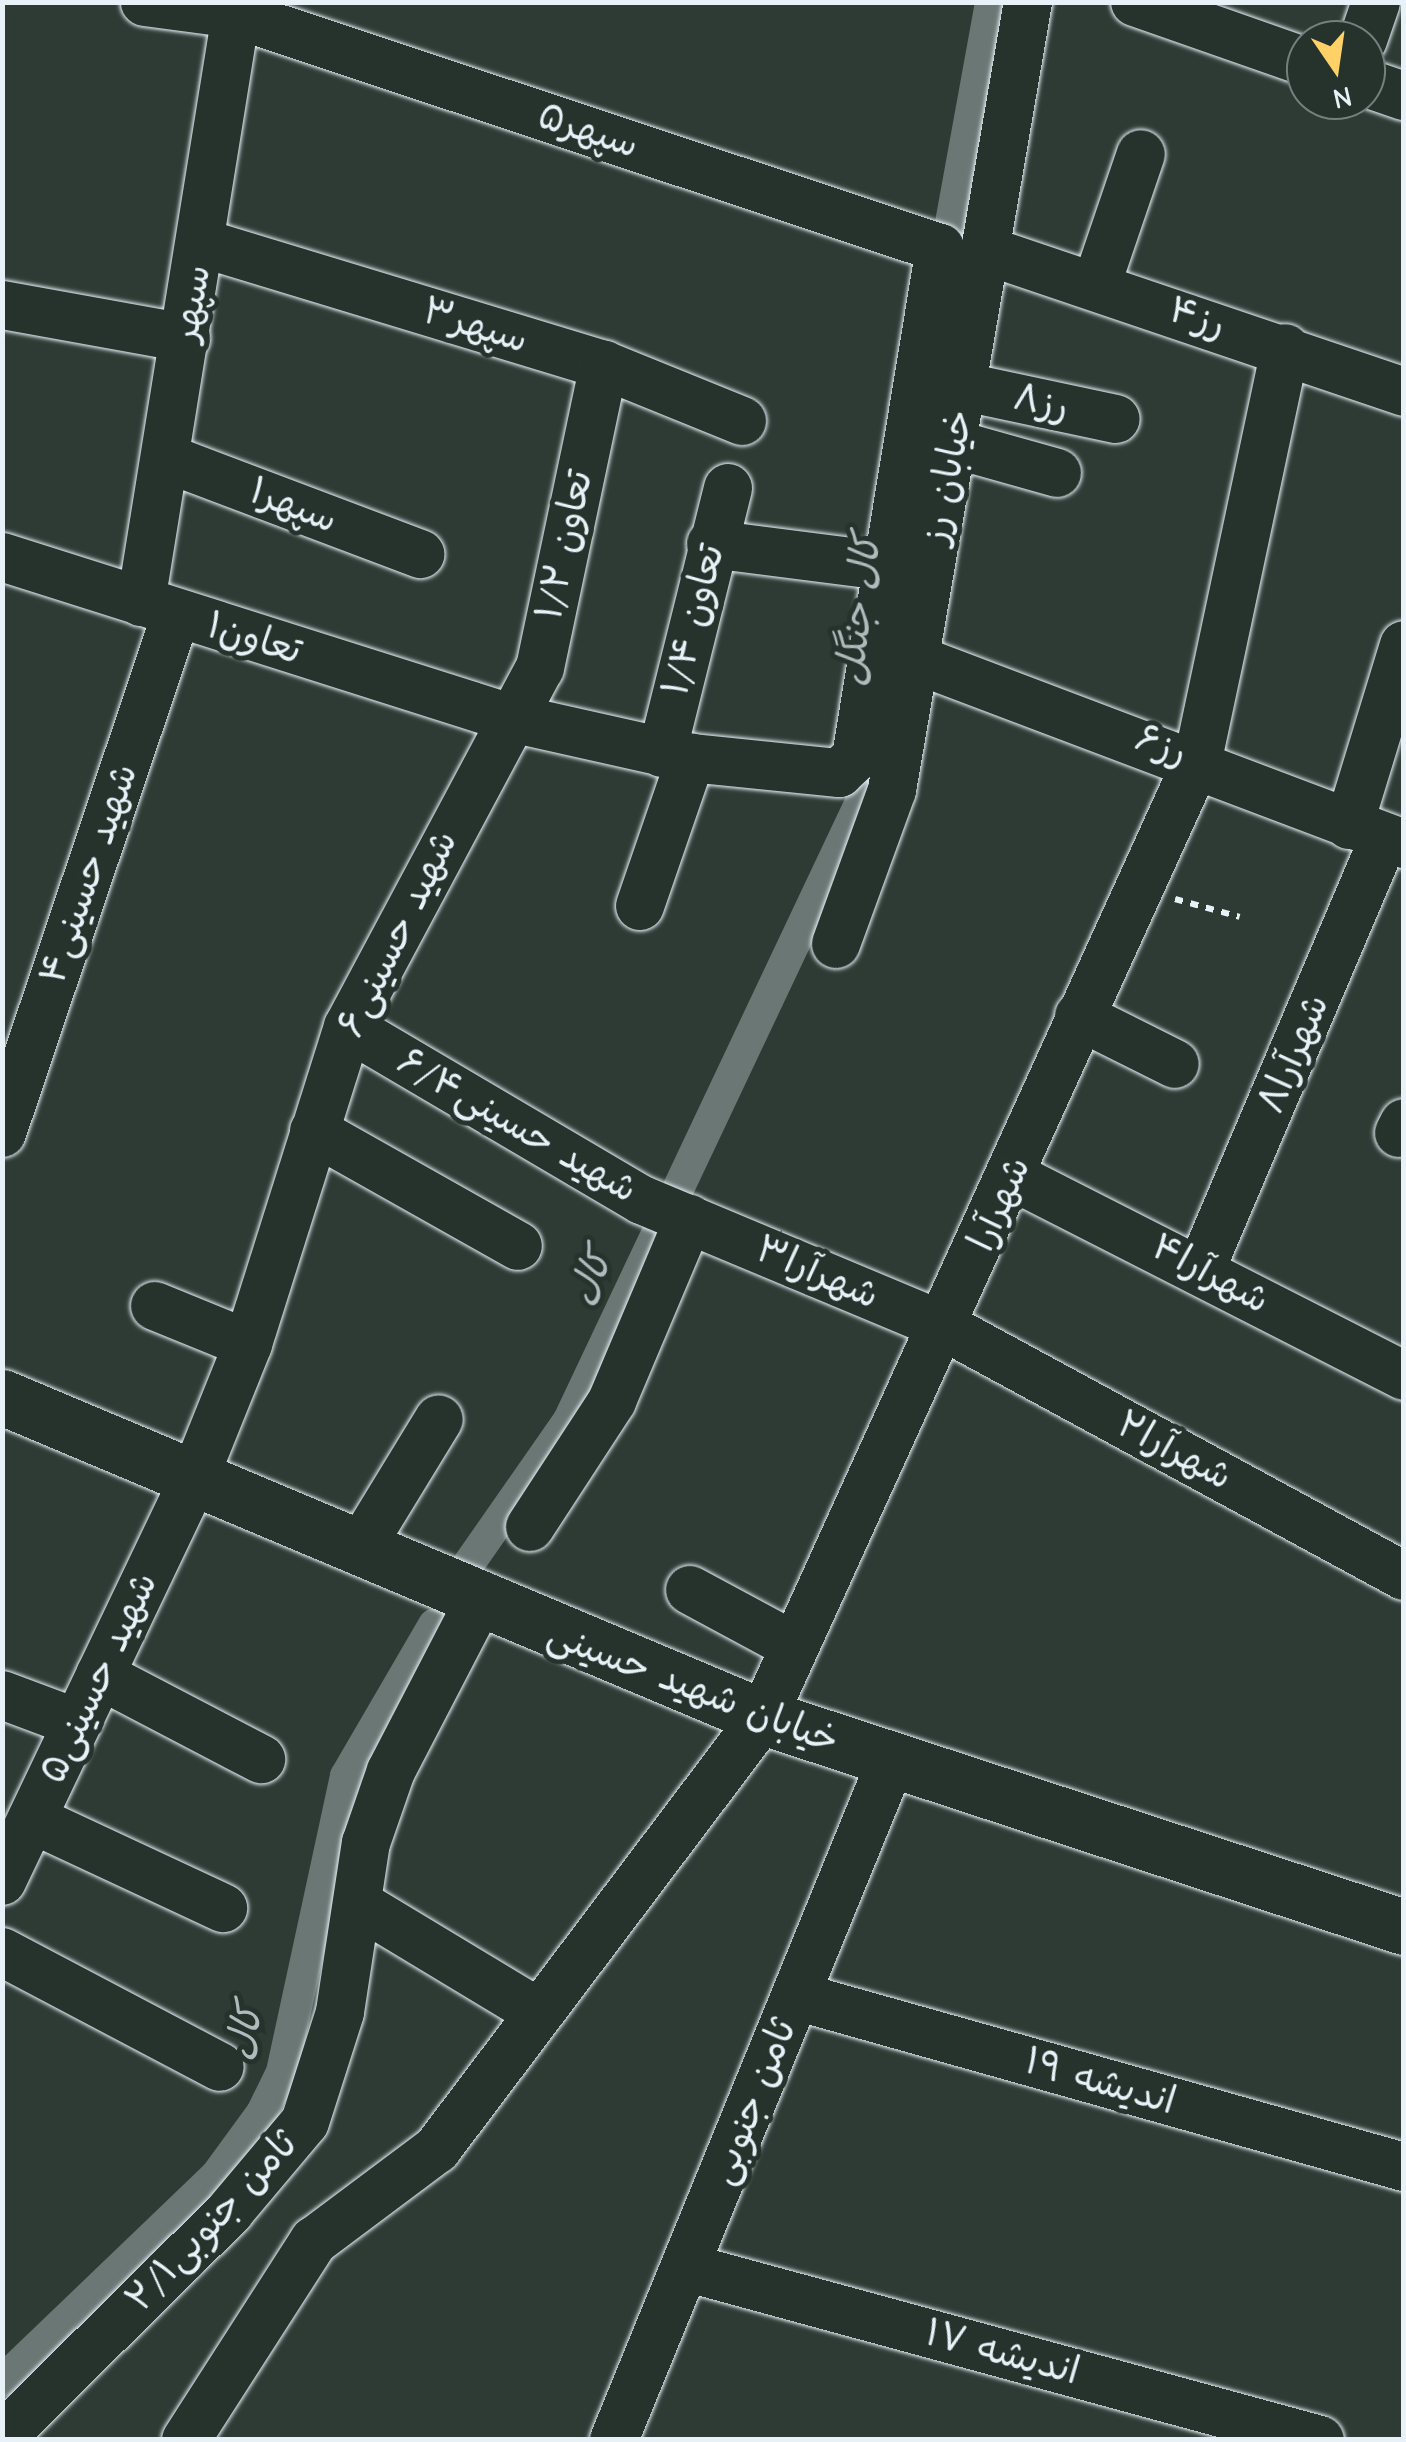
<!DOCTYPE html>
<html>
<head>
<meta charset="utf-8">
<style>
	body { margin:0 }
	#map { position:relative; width:1406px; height:2442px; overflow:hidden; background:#2e3b35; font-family:"Comic Neue","Playpen Sans Arabic",sans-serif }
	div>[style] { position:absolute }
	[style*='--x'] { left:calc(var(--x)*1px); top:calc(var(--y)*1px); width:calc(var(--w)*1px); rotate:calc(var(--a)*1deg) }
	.canal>* { height:32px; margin:-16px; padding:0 16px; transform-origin:16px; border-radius:16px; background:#6b7775 }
	.path>* { height:6px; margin-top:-3px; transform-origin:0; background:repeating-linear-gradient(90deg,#e8f1f8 0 8px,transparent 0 16px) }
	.roads { filter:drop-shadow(0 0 2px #e8f1f8) drop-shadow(0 0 2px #e8f1f8) }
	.minor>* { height:48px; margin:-24px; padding:0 24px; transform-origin:24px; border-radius:24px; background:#26332d }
	.major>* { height:55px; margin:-27.5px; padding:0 27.5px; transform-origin:27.5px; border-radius:27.5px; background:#26332d }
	span { translate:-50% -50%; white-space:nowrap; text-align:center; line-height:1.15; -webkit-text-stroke:10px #26332d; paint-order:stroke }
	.street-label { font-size:38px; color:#e8f1f8 }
	.water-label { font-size:40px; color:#b0babd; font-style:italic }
	.frame { position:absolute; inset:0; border:5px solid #e8f1f8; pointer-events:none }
	.north { position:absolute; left:1286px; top:20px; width:100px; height:100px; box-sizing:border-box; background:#26332d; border:2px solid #747f7e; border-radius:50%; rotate:167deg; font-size:28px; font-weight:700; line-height:40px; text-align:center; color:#e8f1f8 }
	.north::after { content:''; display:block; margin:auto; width:35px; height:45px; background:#ffd166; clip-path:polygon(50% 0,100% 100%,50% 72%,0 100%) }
</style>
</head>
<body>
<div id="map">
	<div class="canal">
		<i style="--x:943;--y:267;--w:269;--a:-79.7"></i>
		<i style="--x:679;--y:1187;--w:480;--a:-64.7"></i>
		<i style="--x:461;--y:1575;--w:189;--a:-55.1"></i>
		<i style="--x:569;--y:1420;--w:225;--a:-64.7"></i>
		<i style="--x:2;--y:2381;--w:296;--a:-43.8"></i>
		<i style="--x:216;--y:2176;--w:78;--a:-53.9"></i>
		<i style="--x:262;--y:2113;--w:46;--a:-64"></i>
		<i style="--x:282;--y:2072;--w:303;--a:-77.8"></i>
		<i style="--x:346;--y:1776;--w:175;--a:-59.8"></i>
	</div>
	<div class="path">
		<i style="--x:1175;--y:899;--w:67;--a:15.5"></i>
	</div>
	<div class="roads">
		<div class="minor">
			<i style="--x:1135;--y:2;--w:181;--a:19.3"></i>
			<i style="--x:1363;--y:40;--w:40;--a:-71.1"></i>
			<i style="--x:1366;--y:83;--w:40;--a:18.9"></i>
			<i style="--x:202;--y:243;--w:420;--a:16.9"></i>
			<i style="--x:604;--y:365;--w:149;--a:22.1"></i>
			<i style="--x:988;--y:251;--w:439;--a:18.7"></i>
			<i style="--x:1097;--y:283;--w:136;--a:-71.2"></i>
			<i style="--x:2;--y:305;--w:187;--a:10.2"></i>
			<i style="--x:965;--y:387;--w:154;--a:12"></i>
			<i style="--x:954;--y:444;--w:107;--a:15.7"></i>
			<i style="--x:166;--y:458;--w:272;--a:20.7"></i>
			<i style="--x:711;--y:544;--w:181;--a:7.3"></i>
			<i style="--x:2;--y:557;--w:530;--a:17.58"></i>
			<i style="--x:507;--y:717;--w:189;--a:12.6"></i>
			<i style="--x:691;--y:758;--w:149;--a:5.8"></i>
			<i style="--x:839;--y:773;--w:23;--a:-43"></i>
			<i style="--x:856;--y:757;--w:516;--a:-80.63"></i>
			<i style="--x:940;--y:248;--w:743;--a:-161.64"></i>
			<i style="--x:235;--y:14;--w:91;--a:-172.4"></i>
			<i style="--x:141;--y:602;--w:608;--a:-80.82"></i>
			<i style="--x:915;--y:659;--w:523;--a:20.72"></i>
			<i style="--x:662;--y:753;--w:273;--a:-76"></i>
			<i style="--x:1349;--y:825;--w:188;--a:-73"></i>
			<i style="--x:640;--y:906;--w:157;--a:-71"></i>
			<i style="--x:836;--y:944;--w:164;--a:-70"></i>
			<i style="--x:892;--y:790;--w:800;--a:-80.21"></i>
			<i style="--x:1079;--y:1016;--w:107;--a:26.6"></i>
			<i style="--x:348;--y:1027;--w:341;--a:30.5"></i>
			<i style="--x:642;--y:1200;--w:329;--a:22.7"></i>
			<i style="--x:945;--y:1327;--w:522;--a:28.48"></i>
			<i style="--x:314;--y:1131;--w:234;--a:29.4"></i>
			<i style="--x:2;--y:1133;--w:546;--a:-71.43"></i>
			<i style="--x:1399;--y:1133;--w:11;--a:-63"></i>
			<i style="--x:1014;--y:1177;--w:438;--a:27"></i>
			<i style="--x:1201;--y:1269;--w:468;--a:-67"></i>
			<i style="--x:155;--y:1306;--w:100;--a:22.2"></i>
			<i style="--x:530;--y:1527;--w:150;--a:-56.9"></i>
			<i style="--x:612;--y:1401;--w:198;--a:-67.1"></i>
			<i style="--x:359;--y:1550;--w:153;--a:-58.6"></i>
			<i style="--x:690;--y:1590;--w:118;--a:28.3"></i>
			<i style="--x:100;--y:1675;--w:182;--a:27.6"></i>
			<i style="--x:2;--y:1695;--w:80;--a:20.5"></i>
			<i style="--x:32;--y:1819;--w:211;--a:25"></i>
			<i style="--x:2;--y:1881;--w:449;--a:-64.5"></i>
			<i style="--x:195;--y:1476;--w:142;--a:-68.1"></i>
			<i style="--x:248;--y:1344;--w:332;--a:-72.5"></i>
			<i style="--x:348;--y:1027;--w:407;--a:-61.9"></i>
			<i style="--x:540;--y:668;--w:310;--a:-78.1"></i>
			<i style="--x:360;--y:1905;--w:209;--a:31.1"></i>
			<i style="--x:2;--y:1952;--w:246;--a:27.8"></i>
			<i style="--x:796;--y:1996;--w:632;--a:15.71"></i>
			<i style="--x:685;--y:2267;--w:658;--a:15.24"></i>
			<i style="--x:2;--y:2437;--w:321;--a:-44.7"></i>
			<i style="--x:230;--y:2211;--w:116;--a:-49.9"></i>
			<i style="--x:305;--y:2122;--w:115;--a:-72.3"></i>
			<i style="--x:340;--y:2012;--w:171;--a:-81.3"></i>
			<i style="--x:366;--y:1843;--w:76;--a:-70.9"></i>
			<i style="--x:391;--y:1771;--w:189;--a:-62.6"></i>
			<i style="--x:186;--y:2440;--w:237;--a:-57.3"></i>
			<i style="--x:314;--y:2241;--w:154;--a:-36.8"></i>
			<i style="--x:437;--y:2149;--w:541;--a:-52.96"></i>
			<i style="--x:763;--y:1717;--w:1052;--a:-65.58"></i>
			<i style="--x:1198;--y:759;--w:420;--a:-78"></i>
			<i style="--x:614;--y:2440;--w:730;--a:-67.79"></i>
		</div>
		<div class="major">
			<i style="--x:2;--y:1397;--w:826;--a:22.81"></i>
			<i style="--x:763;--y:1717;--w:675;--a:18.14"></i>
		</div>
	</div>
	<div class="street-label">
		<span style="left:588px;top:131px;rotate:18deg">سپهر۵</span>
		<span style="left:192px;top:303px;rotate:-80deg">سپهر</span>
		<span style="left:1197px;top:318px;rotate:19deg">رز۴</span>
		<span style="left:475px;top:326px;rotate:17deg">سپهر۳</span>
		<span style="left:1041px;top:403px;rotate:12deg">رز۸</span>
		<span style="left:948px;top:477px;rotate:-79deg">خیابان رز</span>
		<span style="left:293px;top:506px;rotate:21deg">سپهر۱</span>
		<span style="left:565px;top:545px;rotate:-78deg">تعاون ۱/۲</span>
		<span style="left:694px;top:620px;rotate:-76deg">تعاون ۱/۴</span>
		<span style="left:254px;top:639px;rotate:17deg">تعاون۱</span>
		<span style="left:1161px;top:746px;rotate:20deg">رز۶</span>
		<span style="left:89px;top:874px;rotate:-71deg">شهید حسینی۴</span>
		<span style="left:398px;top:934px;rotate:-64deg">شهید حسینی۶</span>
		<span style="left:1294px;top:1054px;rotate:-67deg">شهرآرا۸</span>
		<span style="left:517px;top:1126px;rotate:30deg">شهید حسینی۶/۴</span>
		<span style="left:1000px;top:1204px;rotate:-66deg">شهرآرا</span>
		<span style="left:817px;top:1273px;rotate:23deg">شهرآرا۳</span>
		<span style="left:1210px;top:1274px;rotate:28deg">شهرآرا۴</span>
		<span style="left:1174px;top:1451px;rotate:28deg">شهرآرا۲</span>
		<span style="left:99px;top:1678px;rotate:-65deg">شهید حسینی۵</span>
		<span style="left:693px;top:1688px;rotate:21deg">خیابان شهید حسینی</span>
		<span style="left:1100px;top:2082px;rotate:16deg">اندیشه ۱۹</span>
		<span style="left:753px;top:2102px;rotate:-68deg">ثامن جنوبی</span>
		<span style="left:212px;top:2222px;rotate:-47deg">ثامن جنوبی۲/۱</span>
		<span style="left:1002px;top:2353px;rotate:15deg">اندیشه ۱۷</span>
	</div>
	<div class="water-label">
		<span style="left:858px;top:610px;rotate:-83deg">کال جنگل</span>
		<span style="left:590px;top:1277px;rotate:-65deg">کال</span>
		<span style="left:244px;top:2032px;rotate:-76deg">کال</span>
	</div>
	<div class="frame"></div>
	<div class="north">N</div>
</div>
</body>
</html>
